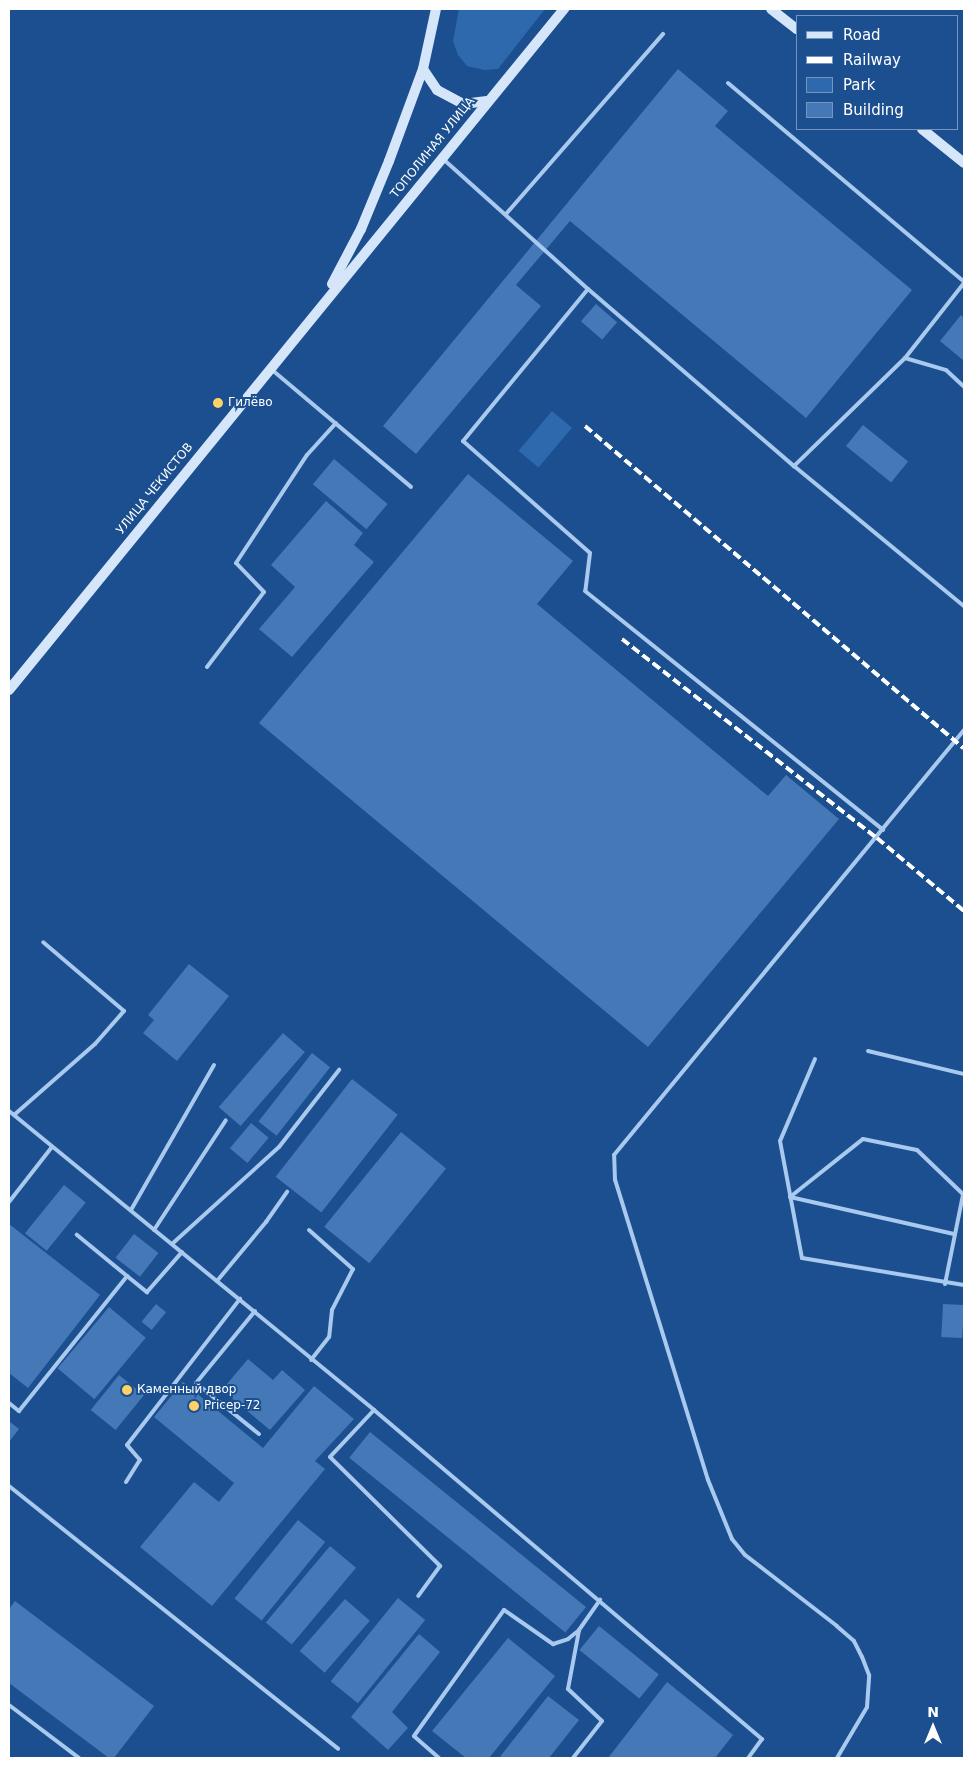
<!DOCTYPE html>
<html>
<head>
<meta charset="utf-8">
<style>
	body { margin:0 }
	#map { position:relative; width:973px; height:1767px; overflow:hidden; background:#1b4f8f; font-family:"DejaVu Sans",sans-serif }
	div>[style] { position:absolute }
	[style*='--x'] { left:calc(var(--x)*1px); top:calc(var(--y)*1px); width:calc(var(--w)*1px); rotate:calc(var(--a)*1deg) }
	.green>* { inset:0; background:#2e69ad; transform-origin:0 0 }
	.building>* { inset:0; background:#4478b7; transform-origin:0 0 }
	.lane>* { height:4px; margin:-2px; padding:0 2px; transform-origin:2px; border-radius:2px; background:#a9c9ee }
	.secondary>* { height:10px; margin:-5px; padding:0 5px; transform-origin:5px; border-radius:5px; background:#d6e6fa }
	.rail>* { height:4px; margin-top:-2px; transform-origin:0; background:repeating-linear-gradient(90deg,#fff 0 9px,transparent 0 13px) }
	.dots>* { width:14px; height:14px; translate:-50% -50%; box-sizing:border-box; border:2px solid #1b4f8f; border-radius:50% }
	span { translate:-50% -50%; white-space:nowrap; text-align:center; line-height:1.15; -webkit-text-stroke:4px #1b4f8f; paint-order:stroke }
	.street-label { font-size:12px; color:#fff }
	.poi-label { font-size:12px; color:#fff }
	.left { translate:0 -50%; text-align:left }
	.frame { position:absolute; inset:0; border:10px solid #fff; pointer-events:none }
	.legend { position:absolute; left:796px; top:15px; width:162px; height:115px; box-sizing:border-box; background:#1b4f8f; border:1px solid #7695bc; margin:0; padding:6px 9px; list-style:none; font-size:15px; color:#fff }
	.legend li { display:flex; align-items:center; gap:10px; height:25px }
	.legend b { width:25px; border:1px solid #7695bc }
	.north { position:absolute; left:908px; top:1702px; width:50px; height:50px; -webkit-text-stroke:4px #1b4f8f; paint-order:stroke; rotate:0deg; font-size:14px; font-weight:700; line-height:20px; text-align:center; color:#fff }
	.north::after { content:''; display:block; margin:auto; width:18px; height:22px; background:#fff; clip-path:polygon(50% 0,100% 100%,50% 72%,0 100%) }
</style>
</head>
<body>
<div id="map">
	<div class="green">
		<i style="clip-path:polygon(459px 9px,545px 9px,498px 69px,484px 70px,467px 66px,458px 55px,453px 41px)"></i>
		<i style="left:552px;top:411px;width:26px;height:52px;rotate:40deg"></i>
	</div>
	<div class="building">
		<i style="clip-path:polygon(678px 69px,728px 111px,715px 126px,912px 290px,806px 418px,570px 221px,516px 285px,541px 306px,416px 454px,383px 426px)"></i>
		<i style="left:596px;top:304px;width:28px;height:23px;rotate:41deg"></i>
		<i style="clip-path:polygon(961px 315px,964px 318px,964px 361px,940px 341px)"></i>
		<i style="left:863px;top:425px;width:58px;height:27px;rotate:39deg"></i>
		<i style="left:334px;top:459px;width:70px;height:33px;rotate:40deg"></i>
		<i style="clip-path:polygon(468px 474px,573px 561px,537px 604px,768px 796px,786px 775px,839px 819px,648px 1047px,259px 723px)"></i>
		<i style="clip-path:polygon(326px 501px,363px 533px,354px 545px,374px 562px,292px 657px,259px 629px,295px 587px,271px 565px)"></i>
		<i style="clip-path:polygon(189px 964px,229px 996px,177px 1061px,143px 1033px,154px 1020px,148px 1015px)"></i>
		<i style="left:283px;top:1033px;width:29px;height:98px;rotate:41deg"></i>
		<i style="left:312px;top:1053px;width:23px;height:87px;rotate:38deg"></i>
		<i style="left:352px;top:1079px;width:58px;height:124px;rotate:38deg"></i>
		<i style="left:251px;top:1123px;width:23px;height:33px;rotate:40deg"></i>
		<i style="left:401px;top:1132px;width:58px;height:122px;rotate:39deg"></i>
		<i style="left:64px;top:1185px;width:28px;height:62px;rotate:39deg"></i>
		<i style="clip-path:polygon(9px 1224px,100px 1295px,28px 1388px,9px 1373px)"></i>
		<i style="left:134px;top:1234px;width:31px;height:30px;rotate:38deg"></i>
		<i style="left:156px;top:1304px;width:13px;height:23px;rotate:39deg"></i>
		<i style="left:943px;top:1304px;width:21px;height:33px;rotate:3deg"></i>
		<i style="left:109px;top:1307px;width:48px;height:80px;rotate:40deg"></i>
		<i style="clip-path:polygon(248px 1359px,273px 1380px,282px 1370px,305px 1390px,270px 1430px,222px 1390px)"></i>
		<i style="left:119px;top:1375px;width:32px;height:45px;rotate:39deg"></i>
		<i style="clip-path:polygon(183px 1382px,263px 1448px,314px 1386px,354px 1419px,315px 1461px,325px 1469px,212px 1606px,140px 1547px,194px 1482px,219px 1502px,234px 1483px,154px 1417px)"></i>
		<i style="clip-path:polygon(9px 1421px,19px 1429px,9px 1442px)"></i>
		<i style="left:370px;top:1432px;width:278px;height:33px;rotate:39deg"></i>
		<i style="left:298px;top:1520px;width:35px;height:101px;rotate:39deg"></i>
		<i style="left:330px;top:1546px;width:34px;height:100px;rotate:40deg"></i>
		<i style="left:398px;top:1598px;width:35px;height:107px;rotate:39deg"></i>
		<i style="left:345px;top:1599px;width:33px;height:69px;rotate:41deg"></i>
		<i style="clip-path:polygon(15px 1601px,154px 1706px,114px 1758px,109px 1758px,9px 1683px,9px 1609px)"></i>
		<i style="left:599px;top:1626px;width:77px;height:31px;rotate:39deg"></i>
		<i style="clip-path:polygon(419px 1634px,440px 1652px,392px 1712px,408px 1728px,388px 1750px,351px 1717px)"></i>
		<i style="clip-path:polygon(508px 1638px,555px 1676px,489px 1758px,466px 1758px,432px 1731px)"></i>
		<i style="clip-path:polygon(667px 1682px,733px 1735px,715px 1758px,608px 1758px)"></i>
		<i style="clip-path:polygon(548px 1696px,579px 1720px,549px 1758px,499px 1758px)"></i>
	</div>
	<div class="lane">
		<i style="--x:728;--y:83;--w:309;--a:40.1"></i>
		<i style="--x:442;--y:158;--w:196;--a:41.9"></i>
		<i style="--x:588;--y:289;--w:197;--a:129.4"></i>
		<i style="--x:463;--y:441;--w:169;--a:41.4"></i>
		<i style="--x:590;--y:553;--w:38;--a:97"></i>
		<i style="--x:585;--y:591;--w:382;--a:38.7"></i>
		<i style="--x:506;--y:214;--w:239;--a:-48.9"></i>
		<i style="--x:964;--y:283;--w:95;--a:128.2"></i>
		<i style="--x:905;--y:358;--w:155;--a:135.8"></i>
		<i style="--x:794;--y:466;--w:220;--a:39.5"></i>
		<i style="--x:588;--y:289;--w:272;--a:40.7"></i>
		<i style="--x:905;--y:358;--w:43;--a:16.3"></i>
		<i style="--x:946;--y:370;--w:25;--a:43"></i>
		<i style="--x:271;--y:369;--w:183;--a:40.1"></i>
		<i style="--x:207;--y:667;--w:94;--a:-52.8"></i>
		<i style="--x:264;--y:592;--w:40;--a:-134"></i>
		<i style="--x:236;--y:563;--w:129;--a:-56.7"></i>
		<i style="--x:307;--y:455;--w:43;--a:-47.8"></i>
		<i style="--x:868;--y:1051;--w:99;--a:13.5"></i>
		<i style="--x:815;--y:1059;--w:89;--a:113.1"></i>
		<i style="--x:780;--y:1141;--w:119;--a:79.4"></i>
		<i style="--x:802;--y:1258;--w:164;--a:9.5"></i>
		<i style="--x:9;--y:1111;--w:472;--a:39.3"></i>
		<i style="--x:374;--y:1410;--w:509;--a:40.3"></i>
		<i style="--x:762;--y:1739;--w:24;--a:126"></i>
		<i style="--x:14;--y:1115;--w:108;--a:-41.2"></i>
		<i style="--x:95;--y:1044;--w:44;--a:-48.7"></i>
		<i style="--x:124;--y:1011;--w:106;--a:-139.6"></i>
		<i style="--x:790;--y:1197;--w:93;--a:-38.5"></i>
		<i style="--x:863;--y:1139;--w:55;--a:11.5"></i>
		<i style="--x:917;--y:1150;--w:65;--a:43.8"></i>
		<i style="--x:790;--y:1197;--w:168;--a:12.7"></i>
		<i style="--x:9;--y:1202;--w:70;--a:-52"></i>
		<i style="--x:131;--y:1210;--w:167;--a:-60.2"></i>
		<i style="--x:154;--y:1230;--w:131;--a:-56.8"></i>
		<i style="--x:309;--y:1230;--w:59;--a:41.6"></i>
		<i style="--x:353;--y:1269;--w:46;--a:117.1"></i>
		<i style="--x:332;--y:1310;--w:27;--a:96"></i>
		<i style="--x:329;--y:1337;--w:29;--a:128"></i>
		<i style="--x:172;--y:1244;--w:144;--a:-42.2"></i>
		<i style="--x:279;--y:1147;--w:98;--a:-52.1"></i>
		<i style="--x:127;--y:1276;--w:26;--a:39"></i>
		<i style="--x:147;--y:1292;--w:53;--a:-48.8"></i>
		<i style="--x:217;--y:1281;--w:77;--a:-50.3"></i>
		<i style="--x:266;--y:1222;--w:37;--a:-55"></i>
		<i style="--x:945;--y:1284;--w:91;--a:-78.6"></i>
		<i style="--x:255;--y:1311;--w:93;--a:129.3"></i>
		<i style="--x:196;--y:1383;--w:81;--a:39"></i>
		<i style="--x:9;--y:1403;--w:13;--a:39"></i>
		<i style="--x:19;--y:1411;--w:173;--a:-51.3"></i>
		<i style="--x:127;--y:1276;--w:65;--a:-140.6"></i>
		<i style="--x:374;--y:1410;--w:64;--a:133.1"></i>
		<i style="--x:330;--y:1457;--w:155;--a:44.7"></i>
		<i style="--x:440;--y:1566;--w:37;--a:126"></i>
		<i style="--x:126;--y:1482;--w:26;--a:-58"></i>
		<i style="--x:140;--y:1460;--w:20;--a:-131"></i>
		<i style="--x:127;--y:1445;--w:185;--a:-52.3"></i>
		<i style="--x:9;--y:1486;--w:421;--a:38.6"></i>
		<i style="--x:9;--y:1705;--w:88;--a:37.1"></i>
		<i style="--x:439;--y:1758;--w:33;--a:-139"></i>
		<i style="--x:414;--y:1736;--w:155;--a:-54.5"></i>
		<i style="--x:504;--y:1610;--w:60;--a:34.8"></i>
		<i style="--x:553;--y:1644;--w:16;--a:-18"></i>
		<i style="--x:568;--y:1639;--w:14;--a:-39"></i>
		<i style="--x:573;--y:1758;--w:47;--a:-51.9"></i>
		<i style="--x:602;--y:1721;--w:47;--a:-136.7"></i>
		<i style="--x:568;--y:1689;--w:60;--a:-79.4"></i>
		<i style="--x:579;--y:1630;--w:37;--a:-55"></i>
		<i style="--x:837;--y:1758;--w:59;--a:-59.5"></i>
		<i style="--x:867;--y:1707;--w:32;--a:-86"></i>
		<i style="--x:869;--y:1675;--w:19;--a:-111"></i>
		<i style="--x:862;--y:1657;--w:18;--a:-117"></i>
		<i style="--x:854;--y:1641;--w:23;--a:-139"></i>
		<i style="--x:837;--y:1626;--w:116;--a:-142.3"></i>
		<i style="--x:745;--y:1555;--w:21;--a:-129"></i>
		<i style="--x:732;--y:1539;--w:64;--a:-112.1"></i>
		<i style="--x:708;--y:1480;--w:314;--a:-107.2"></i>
		<i style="--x:615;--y:1180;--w:25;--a:-92"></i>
		<i style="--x:614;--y:1155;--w:551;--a:-50.53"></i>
	</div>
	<div class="secondary">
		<i style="--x:771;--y:9;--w:33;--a:38"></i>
		<i style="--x:423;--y:69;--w:25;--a:56"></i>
		<i style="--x:437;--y:90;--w:30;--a:28"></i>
		<i style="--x:463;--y:104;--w:24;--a:-7"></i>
		<i style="--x:922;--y:129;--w:54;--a:39"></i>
		<i style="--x:332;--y:284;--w:62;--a:-62.2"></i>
		<i style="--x:361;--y:229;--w:74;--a:-67.6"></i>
		<i style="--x:389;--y:161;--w:98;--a:-69.7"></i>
		<i style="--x:423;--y:69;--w:61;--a:-77.8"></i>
		<i style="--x:9;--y:690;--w:879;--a:-50.82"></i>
	</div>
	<div class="rail">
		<i style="--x:585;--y:426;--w:497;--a:40.4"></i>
		<i style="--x:622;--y:639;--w:323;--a:38"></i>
		<i style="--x:877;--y:838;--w:114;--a:40"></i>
	</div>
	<div class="dots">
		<i style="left:218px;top:403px;background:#ffd166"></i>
		<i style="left:127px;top:1390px;background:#ffd166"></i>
		<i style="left:194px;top:1406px;background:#ffd166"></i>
	</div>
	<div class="street-label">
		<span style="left:433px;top:148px;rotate:-51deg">ТОПОЛИНАЯ УЛИЦА</span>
		<span style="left:155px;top:489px;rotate:-51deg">УЛИЦА ЧЕКИСТОВ</span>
	</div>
	<div class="poi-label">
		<span class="left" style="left:228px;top:403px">Гилёво</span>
		<span class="left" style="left:137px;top:1390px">Каменный двор</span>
		<span class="left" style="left:204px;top:1406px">Pricep-72</span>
	</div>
	<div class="frame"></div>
	<ul class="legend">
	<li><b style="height:6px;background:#d6e6fa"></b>Road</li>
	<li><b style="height:6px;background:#fff"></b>Railway</li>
	<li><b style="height:14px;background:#2e69ad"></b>Park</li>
	<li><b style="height:14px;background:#4478b7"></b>Building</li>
	</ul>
	<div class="north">N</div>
</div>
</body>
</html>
